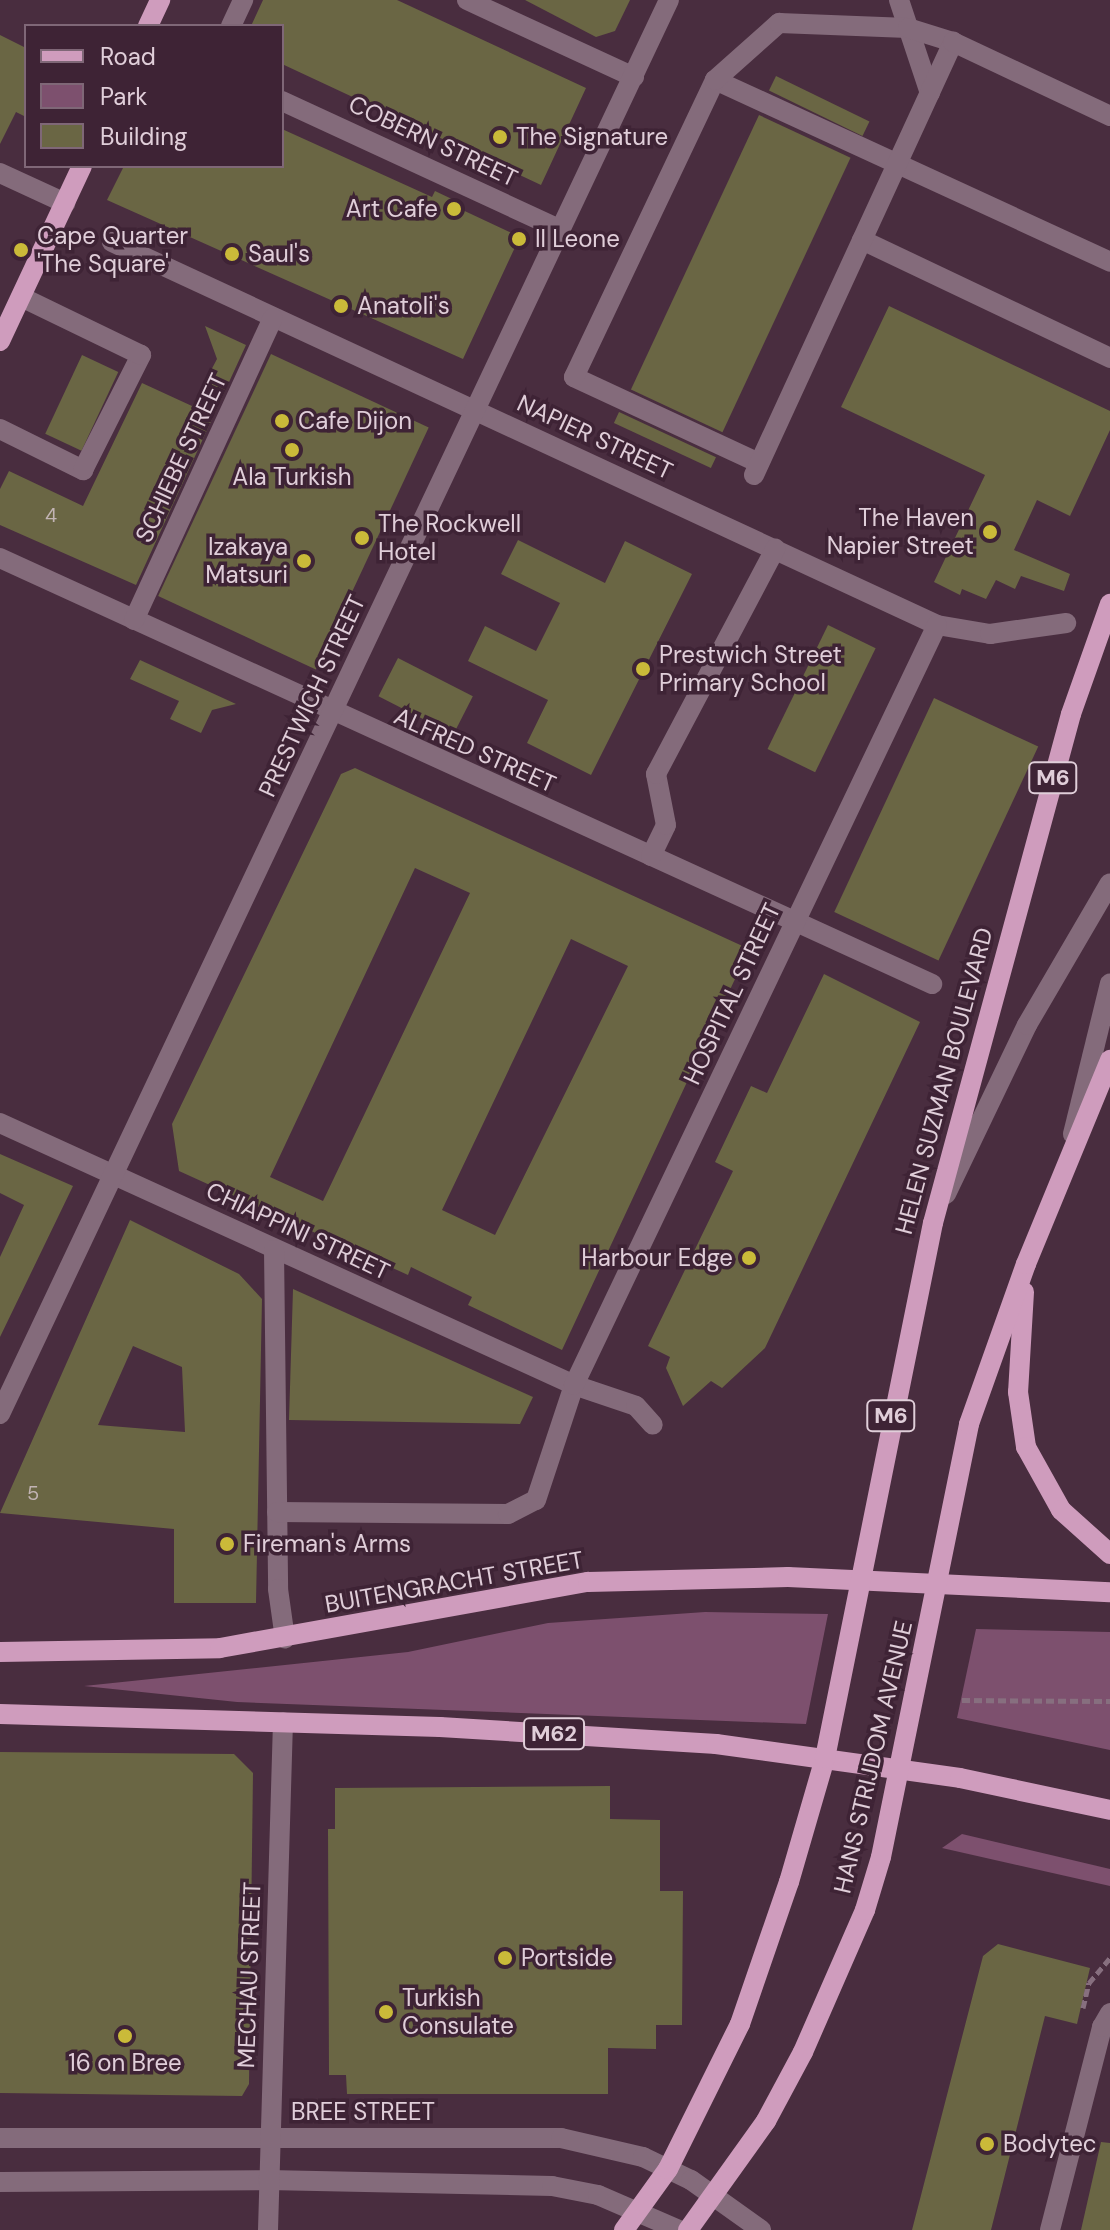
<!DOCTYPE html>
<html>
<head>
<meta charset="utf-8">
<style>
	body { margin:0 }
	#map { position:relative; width:1110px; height:2230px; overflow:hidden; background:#492d3f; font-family:"DM Sans",sans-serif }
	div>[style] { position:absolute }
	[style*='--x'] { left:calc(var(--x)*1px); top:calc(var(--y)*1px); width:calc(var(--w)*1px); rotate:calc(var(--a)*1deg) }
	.green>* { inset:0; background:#7d506e }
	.building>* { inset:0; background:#6a6644; transform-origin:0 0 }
	.path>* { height:5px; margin-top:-2.5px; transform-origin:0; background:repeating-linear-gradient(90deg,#876f7f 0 8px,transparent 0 12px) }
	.minor>* { height:20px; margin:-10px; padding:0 10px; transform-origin:10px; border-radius:10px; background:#846b7b }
	.major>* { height:20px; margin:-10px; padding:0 10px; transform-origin:10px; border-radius:10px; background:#cf9cbd }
	.dots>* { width:22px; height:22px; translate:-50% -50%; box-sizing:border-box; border:4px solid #3e2335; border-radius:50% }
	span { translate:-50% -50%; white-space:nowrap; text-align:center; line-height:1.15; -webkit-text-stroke:7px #3e2335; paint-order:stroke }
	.number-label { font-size:20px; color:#c2b4b4 }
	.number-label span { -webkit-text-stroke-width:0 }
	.shield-label span { padding:2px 6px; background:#3e2335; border:2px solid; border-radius:6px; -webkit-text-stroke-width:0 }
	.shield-label { font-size:22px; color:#e0ced9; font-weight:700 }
	.poi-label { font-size:24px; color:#e0ced9 }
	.left { translate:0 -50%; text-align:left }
	.right { translate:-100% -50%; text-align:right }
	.street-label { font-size:24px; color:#e0ced9 }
	.legend { position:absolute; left:24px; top:24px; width:260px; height:144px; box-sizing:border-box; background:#3e2335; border:2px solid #7f6777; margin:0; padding:10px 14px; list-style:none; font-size:24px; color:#e0ced9 }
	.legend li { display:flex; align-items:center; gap:16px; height:40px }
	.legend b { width:40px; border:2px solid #7f6777 }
</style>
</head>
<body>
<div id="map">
	<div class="green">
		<i style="clip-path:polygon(705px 1612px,828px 1614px,806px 1724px,237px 1702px,84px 1686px,408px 1652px,548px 1623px)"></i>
		<i style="clip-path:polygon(976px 1629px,1110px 1632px,1110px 1750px,957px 1718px)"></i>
		<i style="clip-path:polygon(962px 1834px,1110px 1869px,1110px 1886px,942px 1848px)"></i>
	</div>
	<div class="building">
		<i style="clip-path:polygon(263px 0,397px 0,586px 88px,541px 185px,282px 64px,282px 26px,251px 26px)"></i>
		<i style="clip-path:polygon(525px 0,630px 0,615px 31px,596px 37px)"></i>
		<i style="clip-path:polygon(0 35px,26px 48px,26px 117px,16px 112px,0 144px)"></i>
		<i style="left:776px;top:76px;width:104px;height:16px;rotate:26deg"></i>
		<i style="left:759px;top:115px;width:101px;height:303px;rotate:25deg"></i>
		<i style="clip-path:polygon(282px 129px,432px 197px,435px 191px,456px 201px,454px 206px,514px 234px,517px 243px,463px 359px,107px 200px,124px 166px,282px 166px)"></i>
		<i style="clip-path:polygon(889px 306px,1110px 411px,1110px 430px,1070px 516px,1037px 500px,1014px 550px,1070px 574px,1064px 591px,1021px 576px,1015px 589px,996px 580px,986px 599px,962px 589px,960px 595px,934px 582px,985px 475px,841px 407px)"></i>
		<i style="clip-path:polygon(205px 326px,246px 345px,136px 585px,0 525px,0 489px,9px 471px,83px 506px,142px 383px,192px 406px,217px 359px)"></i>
		<i style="left:271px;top:354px;width:174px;height:267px;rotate:25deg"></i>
		<i style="left:82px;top:355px;width:40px;height:87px;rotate:25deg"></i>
		<i style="left:619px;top:412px;width:107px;height:12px;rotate:25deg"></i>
		<i style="clip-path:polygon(518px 540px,605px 583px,625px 541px,692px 574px,591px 775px,527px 743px,548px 700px,468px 661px,485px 626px,536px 651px,560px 603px,501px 574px)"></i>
		<i style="left:828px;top:625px;width:53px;height:138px;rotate:26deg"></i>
		<i style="left:398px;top:658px;width:84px;height:43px;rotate:27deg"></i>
		<i style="clip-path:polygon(140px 660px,236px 704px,212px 710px,201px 733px,170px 719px,179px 701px,130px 679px)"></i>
		<i style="left:934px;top:698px;width:115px;height:236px;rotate:25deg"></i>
		<i style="clip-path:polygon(evenodd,355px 768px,749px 949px,562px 1350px,468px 1305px,472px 1297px,411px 1267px,408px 1275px,179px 1171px,172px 1124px,341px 774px,355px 768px,415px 868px,470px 893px,323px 1201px,270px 1177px,415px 868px,355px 768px,571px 939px,628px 966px,495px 1235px,442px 1210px,571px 939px)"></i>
		<i style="clip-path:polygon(824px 974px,920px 1022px,765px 1348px,722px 1388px,711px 1381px,683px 1406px,666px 1368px,670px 1357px,648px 1346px,733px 1171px,715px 1162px,751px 1086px,767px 1093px)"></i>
		<i style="clip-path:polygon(0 1154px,73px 1186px,0 1337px,0 1257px,24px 1205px,0 1193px)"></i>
		<i style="clip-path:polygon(evenodd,130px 1220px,239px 1274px,262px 1299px,256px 1603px,174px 1603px,174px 1529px,0 1513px,130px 1220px,133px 1346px,182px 1367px,185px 1432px,98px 1425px,133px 1346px)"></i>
		<i style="clip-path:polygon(293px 1289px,533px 1397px,520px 1424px,289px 1420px)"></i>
		<i style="clip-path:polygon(0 1752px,234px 1754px,253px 1773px,249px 2084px,242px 2096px,0 2093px)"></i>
		<i style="clip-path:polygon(610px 1786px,610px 1819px,660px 1820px,660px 1891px,683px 1891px,682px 2025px,656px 2025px,656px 2049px,608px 2048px,608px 2094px,347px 2094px,346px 2075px,329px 2075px,328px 1829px,335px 1829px,335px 1788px)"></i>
		<i style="clip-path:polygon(998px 1944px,1090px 1968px,1077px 2024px,1045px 2016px,991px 2230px,912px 2230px,983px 1956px)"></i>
		<i style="clip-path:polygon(1101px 2142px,1110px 2143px,1110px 2230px,1081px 2230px)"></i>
	</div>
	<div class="path">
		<i style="--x:962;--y:1700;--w:148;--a:0.4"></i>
		<i style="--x:1083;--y:2008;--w:26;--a:-77"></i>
		<i style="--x:1089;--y:1983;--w:33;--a:-50"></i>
	</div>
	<div class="minor">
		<i style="--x:467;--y:0;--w:184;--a:24.8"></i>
		<i style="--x:899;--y:0;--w:98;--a:71.6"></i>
		<i style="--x:231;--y:26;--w:29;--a:-65"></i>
		<i style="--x:715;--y:80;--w:435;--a:24.7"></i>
		<i style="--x:282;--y:101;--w:307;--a:24.8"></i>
		<i style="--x:0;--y:173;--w:72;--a:24.8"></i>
		<i style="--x:862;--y:240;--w:275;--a:25.4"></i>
		<i style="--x:112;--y:242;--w:910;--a:24.9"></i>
		<i style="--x:937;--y:625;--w:54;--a:9.6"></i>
		<i style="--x:990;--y:634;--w:77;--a:-8.2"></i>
		<i style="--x:0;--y:429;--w:93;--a:26.3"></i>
		<i style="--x:83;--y:470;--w:129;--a:-63.2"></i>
		<i style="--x:141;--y:355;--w:133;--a:-154.2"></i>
		<i style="--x:759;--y:463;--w:204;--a:-155.1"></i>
		<i style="--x:574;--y:377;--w:329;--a:-64.6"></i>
		<i style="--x:715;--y:80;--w:86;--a:-41.7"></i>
		<i style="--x:779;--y:23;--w:129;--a:2.2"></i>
		<i style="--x:908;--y:28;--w:47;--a:17.3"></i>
		<i style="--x:754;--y:475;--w:477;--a:-65.3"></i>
		<i style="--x:953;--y:42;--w:174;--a:25.2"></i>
		<i style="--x:0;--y:558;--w:1025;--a:24.56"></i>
		<i style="--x:134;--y:620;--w:332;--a:-65.3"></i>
		<i style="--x:651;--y:856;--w:34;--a:-64"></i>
		<i style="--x:666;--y:825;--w:52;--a:-101.1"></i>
		<i style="--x:656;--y:774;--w:255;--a:-62.1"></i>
		<i style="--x:0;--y:1123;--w:631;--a:24.53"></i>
		<i style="--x:574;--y:1385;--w:65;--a:18.7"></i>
		<i style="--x:636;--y:1406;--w:25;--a:48"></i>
		<i style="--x:1073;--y:1134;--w:155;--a:-76.2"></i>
		<i style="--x:946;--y:1194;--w:187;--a:-64.4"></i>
		<i style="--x:1027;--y:1025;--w:164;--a:-59.7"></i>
		<i style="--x:274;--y:1250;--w:339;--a:89.3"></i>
		<i style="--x:278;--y:1589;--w:50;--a:82"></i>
		<i style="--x:0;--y:1414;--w:1564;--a:-64.68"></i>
		<i style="--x:277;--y:1512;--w:231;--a:0.5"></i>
		<i style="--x:508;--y:1514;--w:31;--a:-27"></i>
		<i style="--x:536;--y:1500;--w:121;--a:-71.7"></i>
		<i style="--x:574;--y:1385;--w:842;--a:-64.47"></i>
		<i style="--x:0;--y:2138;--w:561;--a:0"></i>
		<i style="--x:561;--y:2138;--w:84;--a:13"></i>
		<i style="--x:643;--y:2157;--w:53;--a:25.6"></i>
		<i style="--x:691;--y:2180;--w:86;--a:35.5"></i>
		<i style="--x:0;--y:2182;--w:268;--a:-0.4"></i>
		<i style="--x:268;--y:2180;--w:284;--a:1.2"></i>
		<i style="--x:552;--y:2186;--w:47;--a:11.1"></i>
		<i style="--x:598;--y:2195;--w:88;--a:23.4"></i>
		<i style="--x:268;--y:2230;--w:508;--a:-88.31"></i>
		<i style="--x:1050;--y:2230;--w:210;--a:-75.6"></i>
		<i style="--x:1102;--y:2027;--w:16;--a:-60"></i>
	</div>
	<div class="major">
		<i style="--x:148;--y:26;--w:29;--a:-65"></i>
		<i style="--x:0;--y:341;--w:193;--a:-64.9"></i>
		<i style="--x:1024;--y:1292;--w:100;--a:93.4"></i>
		<i style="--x:1018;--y:1392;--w:56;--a:81.7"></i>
		<i style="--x:1026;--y:1447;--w:72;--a:60.9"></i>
		<i style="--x:1061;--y:1510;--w:66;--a:41.9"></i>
		<i style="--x:0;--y:1652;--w:220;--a:-1"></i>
		<i style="--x:220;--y:1648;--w:374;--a:-10.2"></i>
		<i style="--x:588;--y:1582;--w:200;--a:-1.4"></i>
		<i style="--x:788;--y:1577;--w:322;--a:2.7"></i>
		<i style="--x:0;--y:1714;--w:440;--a:1.7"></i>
		<i style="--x:440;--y:1727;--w:277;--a:3.5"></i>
		<i style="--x:716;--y:1744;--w:246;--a:7.9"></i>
		<i style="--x:960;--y:1778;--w:153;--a:12"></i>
		<i style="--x:624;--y:2230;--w:75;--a:-54.2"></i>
		<i style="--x:668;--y:2169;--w:162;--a:-63.6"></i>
		<i style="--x:740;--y:2024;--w:150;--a:-71"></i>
		<i style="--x:789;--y:1882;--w:129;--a:-73.8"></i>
		<i style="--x:825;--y:1758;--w:546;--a:-78.59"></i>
		<i style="--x:933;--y:1223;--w:527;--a:-74.83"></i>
		<i style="--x:1071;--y:714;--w:117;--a:-70.5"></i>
		<i style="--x:688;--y:2230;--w:134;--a:-54.4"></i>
		<i style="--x:766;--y:2121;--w:78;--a:-61.8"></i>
		<i style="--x:803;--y:2052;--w:155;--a:-66.4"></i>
		<i style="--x:865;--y:1910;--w:55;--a:-73.2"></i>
		<i style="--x:881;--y:1857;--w:442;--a:-78.5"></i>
		<i style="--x:969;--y:1424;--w:170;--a:-70.4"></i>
		<i style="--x:1026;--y:1264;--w:221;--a:-67.6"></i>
	</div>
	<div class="dots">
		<i style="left:500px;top:137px;background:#caba39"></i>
		<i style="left:454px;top:209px;background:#caba39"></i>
		<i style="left:519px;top:239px;background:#caba39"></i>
		<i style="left:21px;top:250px;background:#caba39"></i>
		<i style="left:232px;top:254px;background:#caba39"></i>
		<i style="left:341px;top:306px;background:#caba39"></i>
		<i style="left:282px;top:421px;background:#caba39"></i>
		<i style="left:292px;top:450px;background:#caba39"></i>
		<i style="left:990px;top:532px;background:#caba39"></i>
		<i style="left:362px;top:538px;background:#caba39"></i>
		<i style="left:304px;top:561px;background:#caba39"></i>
		<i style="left:643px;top:669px;background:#caba39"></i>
		<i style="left:749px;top:1258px;background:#caba39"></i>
		<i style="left:227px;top:1544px;background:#caba39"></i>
		<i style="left:505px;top:1958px;background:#caba39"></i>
		<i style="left:386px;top:2012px;background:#caba39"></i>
		<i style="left:125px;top:2036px;background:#caba39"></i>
		<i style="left:987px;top:2144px;background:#caba39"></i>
	</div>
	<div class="number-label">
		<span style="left:51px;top:515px">4</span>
		<span style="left:33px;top:1493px">5</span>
	</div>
	<div class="shield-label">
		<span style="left:1053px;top:778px">M6</span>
		<span style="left:891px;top:1416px">M6</span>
		<span style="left:554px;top:1734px">M62</span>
	</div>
	<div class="poi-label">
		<span class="left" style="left:516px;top:137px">The Signature</span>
		<span class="right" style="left:438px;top:209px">Art Cafe</span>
		<span class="left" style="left:37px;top:250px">Cape Quarter<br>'The Square'</span>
		<span class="left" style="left:535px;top:239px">Il Leone</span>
		<span class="left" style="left:248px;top:254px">Saul's</span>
		<span class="left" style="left:357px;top:306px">Anatoli's</span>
		<span class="left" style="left:298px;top:421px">Cafe Dijon</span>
		<span style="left:292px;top:477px">Ala Turkish</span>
		<span class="right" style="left:974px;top:532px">The Haven<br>Napier Street</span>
		<span class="left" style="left:378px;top:538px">The Rockwell<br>Hotel</span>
		<span class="right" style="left:288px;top:561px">Izakaya<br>Matsuri</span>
		<span class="left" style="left:659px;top:669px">Prestwich Street<br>Primary School</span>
		<span class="right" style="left:733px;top:1258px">Harbour Edge</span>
		<span class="left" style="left:243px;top:1544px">Fireman's Arms</span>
		<span class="left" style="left:521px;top:1958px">Portside</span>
		<span class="left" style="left:402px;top:2012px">Turkish<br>Consulate</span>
		<span style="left:125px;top:2063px">16 on Bree</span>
		<span class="left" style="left:1003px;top:2144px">Bodytec</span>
	</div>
	<div class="street-label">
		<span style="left:433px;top:141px;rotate:25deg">COBERN STREET</span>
		<span style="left:595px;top:437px;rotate:25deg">NAPIER STREET</span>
		<span style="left:181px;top:458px;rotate:-65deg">SCHIEBE STREET</span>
		<span style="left:312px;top:696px;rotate:-65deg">PRESTWICH STREET</span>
		<span style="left:475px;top:750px;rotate:24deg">ALFRED STREET</span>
		<span style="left:732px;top:994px;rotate:-65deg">HOSPITAL STREET</span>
		<span style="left:944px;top:1081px;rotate:-75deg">HELEN SUZMAN BOULEVARD</span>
		<span style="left:298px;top:1231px;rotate:25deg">CHIAPPINI STREET</span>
		<span style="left:454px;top:1582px;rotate:-10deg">BUITENGRACHT STREET</span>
		<span style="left:873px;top:1757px;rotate:-77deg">HANS STRIJDOM AVENUE</span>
		<span style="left:249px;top:1975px;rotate:-88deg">MECHAU STREET</span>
		<span style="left:363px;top:2112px">BREE STREET</span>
	</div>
	<ul class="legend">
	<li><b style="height:10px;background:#cf9cbd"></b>Road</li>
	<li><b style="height:22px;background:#7d506e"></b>Park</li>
	<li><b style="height:22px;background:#6a6644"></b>Building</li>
	</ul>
</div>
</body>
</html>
